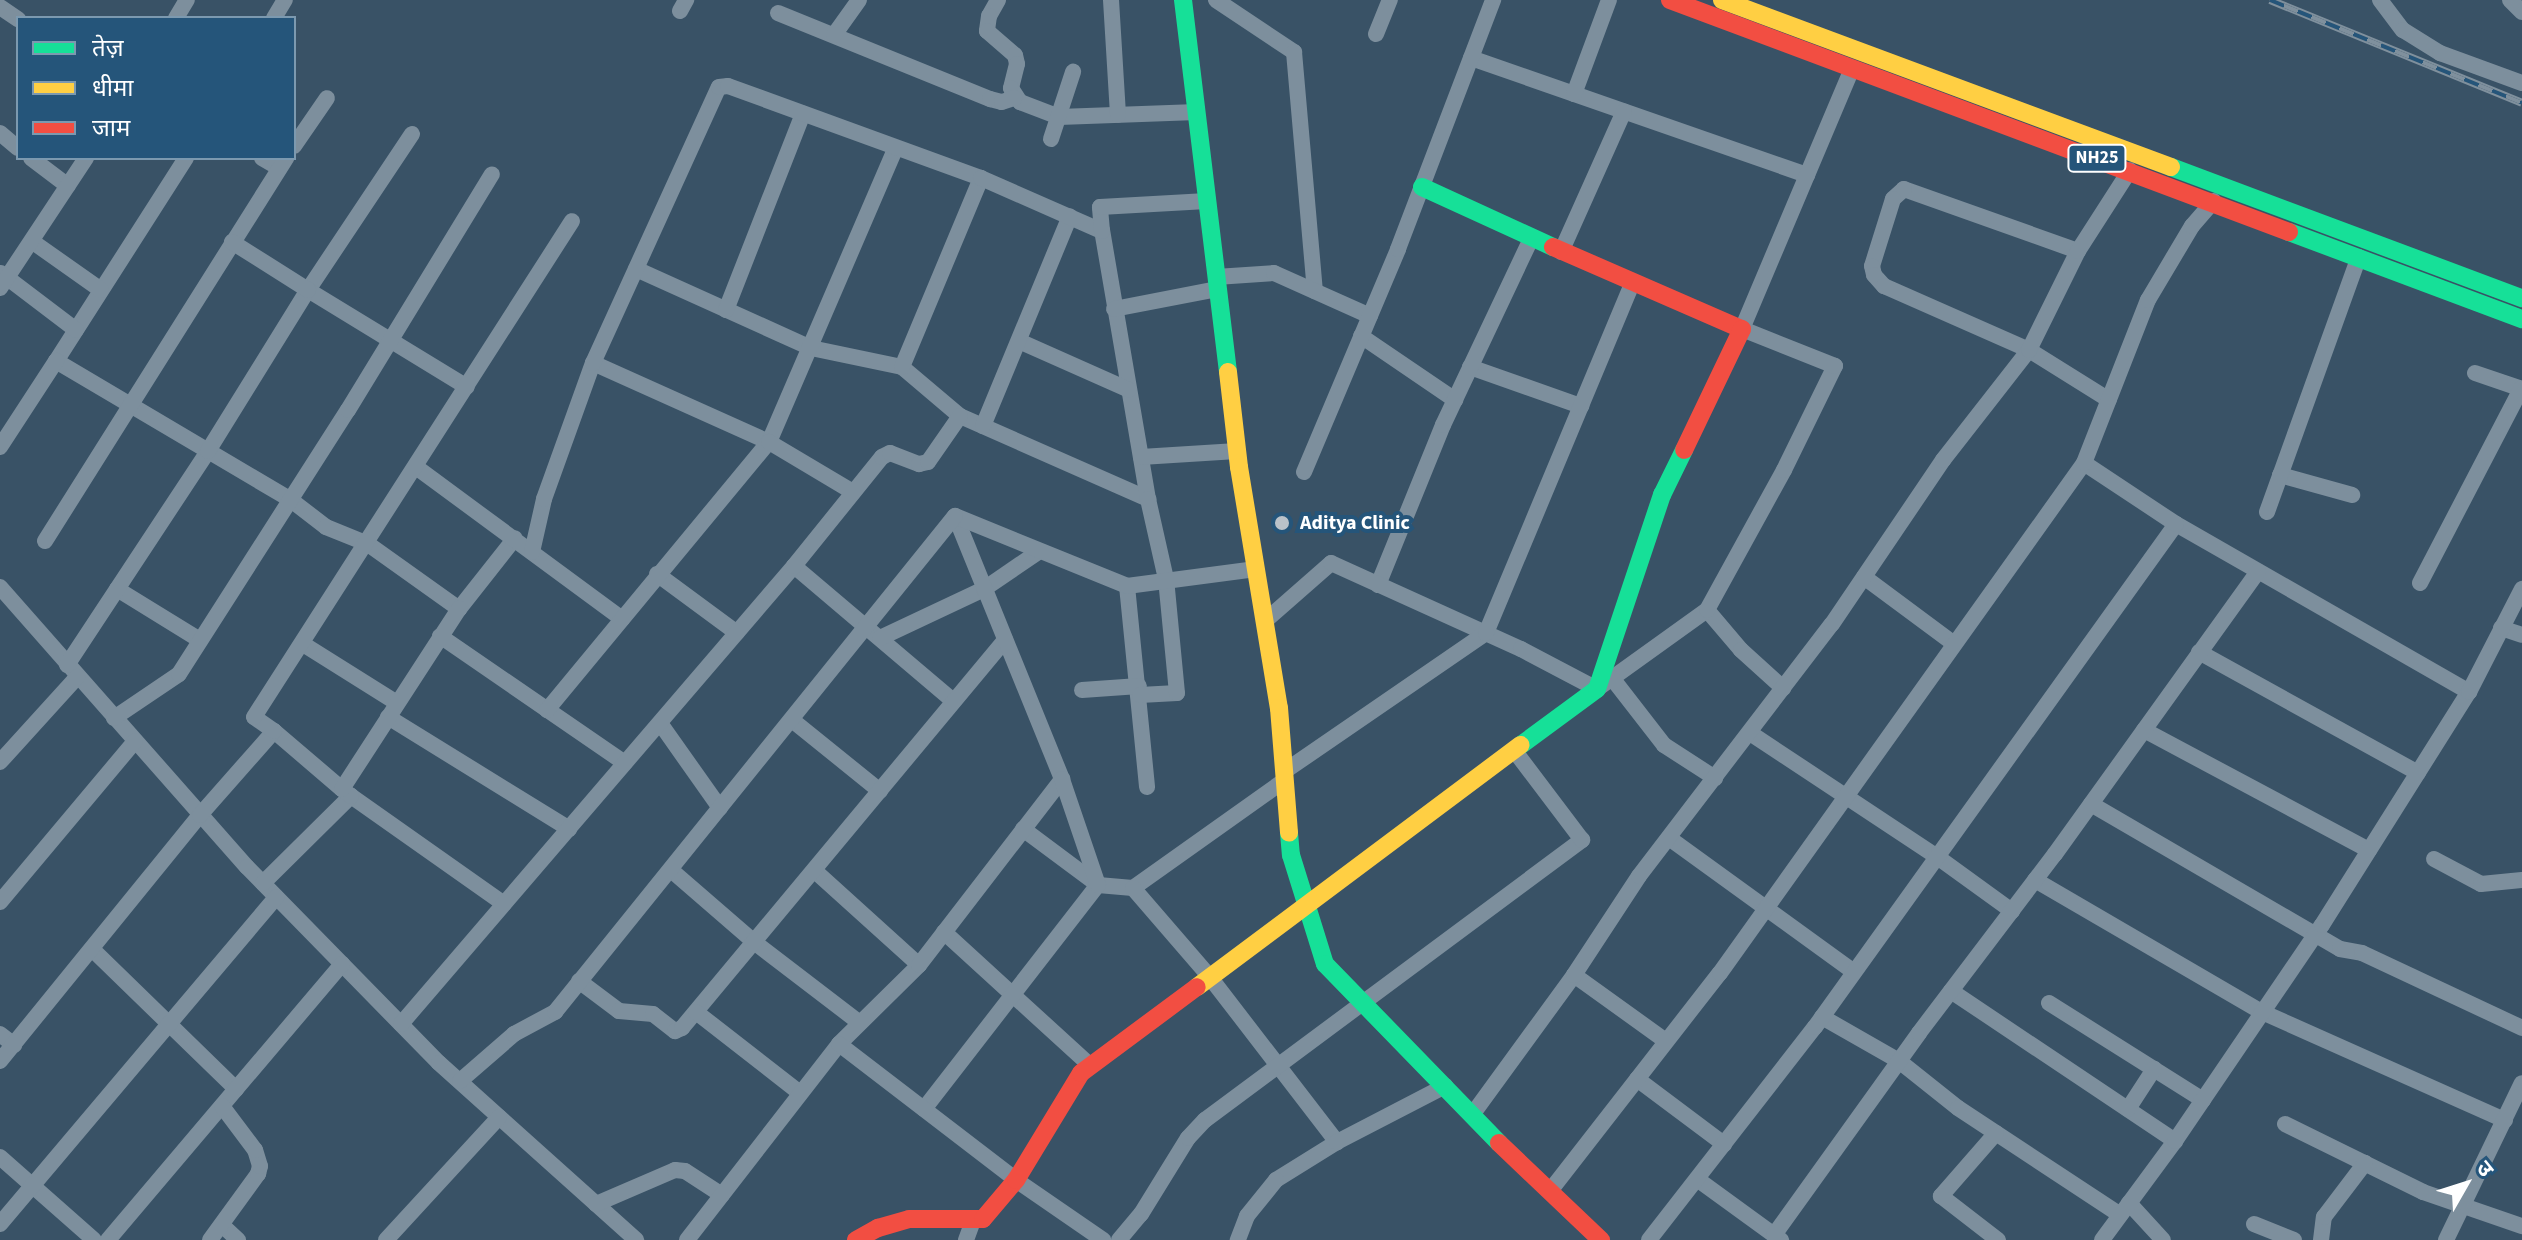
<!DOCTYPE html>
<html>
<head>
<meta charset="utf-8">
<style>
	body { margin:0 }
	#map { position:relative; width:2522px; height:1240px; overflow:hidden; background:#395266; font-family:"Source Sans 3","Noto Sans Devanagari",sans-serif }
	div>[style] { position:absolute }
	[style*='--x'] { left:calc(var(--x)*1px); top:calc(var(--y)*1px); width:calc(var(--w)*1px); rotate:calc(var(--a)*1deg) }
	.street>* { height:16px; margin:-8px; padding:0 8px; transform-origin:8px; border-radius:8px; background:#7d8f9d }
	.fast>* { height:18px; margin:-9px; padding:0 9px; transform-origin:9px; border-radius:9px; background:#16e098 }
	.slow>* { height:18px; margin:-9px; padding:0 9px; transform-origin:9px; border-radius:9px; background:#ffcf43 }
	.jam>* { height:18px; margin:-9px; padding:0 9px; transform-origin:9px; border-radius:9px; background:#f24e42 }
	.rail>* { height:8px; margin-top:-4px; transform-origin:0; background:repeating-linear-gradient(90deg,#25557a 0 15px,#7f909d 0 30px); box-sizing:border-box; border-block:2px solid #7f909d }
	.dots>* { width:22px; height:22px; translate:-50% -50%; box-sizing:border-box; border:4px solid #25557a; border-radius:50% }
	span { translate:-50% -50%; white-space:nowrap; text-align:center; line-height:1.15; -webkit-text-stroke:8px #25557a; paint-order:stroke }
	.shield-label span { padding:2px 6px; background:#25557a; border:2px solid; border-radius:6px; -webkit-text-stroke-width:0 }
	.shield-label { font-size:18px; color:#fff; font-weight:700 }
	.poi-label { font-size:20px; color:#fff; font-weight:700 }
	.left { translate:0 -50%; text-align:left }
	.legend { position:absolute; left:16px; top:16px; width:280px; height:144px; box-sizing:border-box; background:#25557a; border:2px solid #7c99af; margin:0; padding:10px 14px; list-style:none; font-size:24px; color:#fff }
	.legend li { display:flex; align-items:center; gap:16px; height:40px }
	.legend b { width:40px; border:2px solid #7c99af }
	.north { position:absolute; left:2426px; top:1144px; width:80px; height:80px; -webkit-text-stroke:6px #25557a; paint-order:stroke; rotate:51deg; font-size:22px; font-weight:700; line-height:32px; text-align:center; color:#fff }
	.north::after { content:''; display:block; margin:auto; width:28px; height:36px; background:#fff; clip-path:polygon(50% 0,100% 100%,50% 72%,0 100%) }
</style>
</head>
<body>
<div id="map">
	<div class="street">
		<i style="--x:998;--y:0;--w:18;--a:119"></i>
		<i style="--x:989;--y:16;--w:15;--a:98"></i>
		<i style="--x:987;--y:31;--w:37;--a:41"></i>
		<i style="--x:1015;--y:55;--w:9;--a:77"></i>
		<i style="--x:1017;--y:64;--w:25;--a:104"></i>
		<i style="--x:1011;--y:88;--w:17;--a:57"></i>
		<i style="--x:1020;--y:102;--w:42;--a:21"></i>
		<i style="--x:1059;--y:117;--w:138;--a:-2.1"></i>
		<i style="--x:1111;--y:0;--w:115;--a:86.5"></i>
		<i style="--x:1216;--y:0;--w:94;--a:33.7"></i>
		<i style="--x:1294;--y:52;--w:240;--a:85"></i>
		<i style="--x:2380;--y:0;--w:38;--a:53"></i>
		<i style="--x:2403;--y:30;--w:44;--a:31.9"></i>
		<i style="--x:2440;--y:53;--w:87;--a:20.1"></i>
		<i style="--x:2510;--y:0;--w:17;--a:45"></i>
		<i style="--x:0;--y:7;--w:22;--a:34"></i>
		<i style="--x:680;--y:11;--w:13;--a:-61"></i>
		<i style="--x:778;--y:13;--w:229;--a:22.1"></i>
		<i style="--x:990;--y:99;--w:12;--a:14"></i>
		<i style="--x:1002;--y:102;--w:13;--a:-18"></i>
		<i style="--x:176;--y:18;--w:21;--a:-59"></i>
		<i style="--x:274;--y:18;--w:21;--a:-59"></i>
		<i style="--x:1376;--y:34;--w:37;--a:-68"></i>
		<i style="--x:834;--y:35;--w:43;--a:-54.5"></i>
		<i style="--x:1471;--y:58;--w:356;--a:19.2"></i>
		<i style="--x:1574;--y:94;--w:100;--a:-69.6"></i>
		<i style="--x:0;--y:133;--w:23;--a:40"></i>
		<i style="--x:412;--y:134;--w:187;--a:123.7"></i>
		<i style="--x:308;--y:290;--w:186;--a:31.4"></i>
		<i style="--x:1051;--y:139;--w:71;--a:-71.8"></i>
		<i style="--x:294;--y:146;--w:58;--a:-55.5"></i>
		<i style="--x:31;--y:158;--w:46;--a:37.1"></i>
		<i style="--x:186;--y:158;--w:241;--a:122.6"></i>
		<i style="--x:56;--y:361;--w:273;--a:30.6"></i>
		<i style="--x:291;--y:500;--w:44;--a:37.6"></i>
		<i style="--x:326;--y:527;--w:45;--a:22"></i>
		<i style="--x:368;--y:544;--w:112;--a:35.5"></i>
		<i style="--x:459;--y:609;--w:90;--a:-51.7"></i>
		<i style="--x:262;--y:158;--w:20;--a:30"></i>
		<i style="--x:33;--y:242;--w:83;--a:35.2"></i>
		<i style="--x:2078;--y:251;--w:185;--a:-160.4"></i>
		<i style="--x:1904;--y:189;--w:15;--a:138"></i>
		<i style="--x:1893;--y:199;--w:70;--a:107.4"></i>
		<i style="--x:1872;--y:266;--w:9;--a:77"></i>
		<i style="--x:1874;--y:275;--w:15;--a:48"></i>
		<i style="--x:1884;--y:286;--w:158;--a:23.8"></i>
		<i style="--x:2029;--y:350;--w:94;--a:32"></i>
		<i style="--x:1561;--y:252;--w:154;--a:-65.9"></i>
		<i style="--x:636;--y:269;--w:192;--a:24.3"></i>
		<i style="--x:811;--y:348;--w:93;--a:11.8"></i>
		<i style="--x:902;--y:367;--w:76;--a:40.2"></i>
		<i style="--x:960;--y:416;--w:206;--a:23.8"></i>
		<i style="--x:1148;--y:499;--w:272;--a:-99.7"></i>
		<i style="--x:1;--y:273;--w:94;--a:37.2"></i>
		<i style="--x:1216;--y:277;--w:58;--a:-3.9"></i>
		<i style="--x:1274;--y:273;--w:105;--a:24.1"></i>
		<i style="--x:0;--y:288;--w:156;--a:-56.5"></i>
		<i style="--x:1114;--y:309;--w:106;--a:-10.9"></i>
		<i style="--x:726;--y:310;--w:211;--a:-68.6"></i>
		<i style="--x:1361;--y:336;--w:114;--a:34.2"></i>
		<i style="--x:1019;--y:341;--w:120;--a:24"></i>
		<i style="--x:593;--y:363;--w:193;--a:24.2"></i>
		<i style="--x:769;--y:442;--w:319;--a:-66.7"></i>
		<i style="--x:902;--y:367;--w:205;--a:-67.3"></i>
		<i style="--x:1470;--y:367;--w:118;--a:19.4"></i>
		<i style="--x:2475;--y:373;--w:50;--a:18.8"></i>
		<i style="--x:983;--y:426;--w:227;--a:-67.5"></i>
		<i style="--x:0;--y:447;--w:103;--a:-56.9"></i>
		<i style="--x:1141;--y:457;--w:96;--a:-3.6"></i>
		<i style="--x:416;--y:467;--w:256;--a:36.4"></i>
		<i style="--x:1304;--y:472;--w:242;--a:-67.1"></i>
		<i style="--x:1398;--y:249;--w:267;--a:-69.1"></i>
		<i style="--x:2280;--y:475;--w:75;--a:15.5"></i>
		<i style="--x:2267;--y:512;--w:271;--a:-70.2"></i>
		<i style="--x:2176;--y:524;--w:338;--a:29.8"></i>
		<i style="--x:45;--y:541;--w:453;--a:-57.8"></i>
		<i style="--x:532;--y:552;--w:54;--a:-77.2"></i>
		<i style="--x:544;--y:499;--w:145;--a:-70.2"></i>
		<i style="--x:593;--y:363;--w:303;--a:-65.5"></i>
		<i style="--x:719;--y:87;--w:9;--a:-6"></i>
		<i style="--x:728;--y:86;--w:269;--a:20"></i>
		<i style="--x:981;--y:178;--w:132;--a:23.7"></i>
		<i style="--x:1102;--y:231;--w:24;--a:-95"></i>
		<i style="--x:1100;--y:207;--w:107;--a:-3.2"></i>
		<i style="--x:794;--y:566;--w:209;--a:40.3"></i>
		<i style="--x:657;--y:574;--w:99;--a:36.4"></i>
		<i style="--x:1864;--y:577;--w:111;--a:36.6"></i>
		<i style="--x:2420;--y:583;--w:219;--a:-62.5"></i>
		<i style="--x:1378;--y:585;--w:173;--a:-67.9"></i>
		<i style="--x:1443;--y:425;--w:206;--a:-64.7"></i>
		<i style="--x:1127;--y:586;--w:202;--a:84.3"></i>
		<i style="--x:0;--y:587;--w:373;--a:48.6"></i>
		<i style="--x:247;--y:867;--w:274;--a:45.6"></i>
		<i style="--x:439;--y:1063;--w:265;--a:41.9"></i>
		<i style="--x:117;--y:589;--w:97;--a:31.6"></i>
		<i style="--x:1707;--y:610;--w:52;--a:49.6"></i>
		<i style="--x:1741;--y:650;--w:57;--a:42.1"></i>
		<i style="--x:1265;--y:621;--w:88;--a:-41.3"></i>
		<i style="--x:1331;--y:563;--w:209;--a:24.4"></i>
		<i style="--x:1521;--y:649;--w:86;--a:27.8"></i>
		<i style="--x:1597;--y:689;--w:135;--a:-35.7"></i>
		<i style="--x:1707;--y:610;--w:160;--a:-61.2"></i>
		<i style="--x:1784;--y:470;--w:116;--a:-63.9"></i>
		<i style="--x:1835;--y:366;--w:100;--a:-158.3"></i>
		<i style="--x:1742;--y:329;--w:283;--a:-67.1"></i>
		<i style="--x:2501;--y:628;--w:22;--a:18"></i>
		<i style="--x:440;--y:636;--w:224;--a:34.5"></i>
		<i style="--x:880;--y:638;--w:115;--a:-25.2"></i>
		<i style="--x:984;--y:589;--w:65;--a:-34.4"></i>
		<i style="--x:303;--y:644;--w:111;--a:32.1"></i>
		<i style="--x:2199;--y:652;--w:250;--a:28.9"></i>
		<i style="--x:67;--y:665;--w:256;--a:-56.6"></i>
		<i style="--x:208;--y:451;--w:190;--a:-58.2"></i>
		<i style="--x:308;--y:290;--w:90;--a:-147.7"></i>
		<i style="--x:1612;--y:678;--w:85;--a:52.2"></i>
		<i style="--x:1664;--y:745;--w:61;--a:32.9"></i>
		<i style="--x:1082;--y:690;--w:57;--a:-4"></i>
		<i style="--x:1140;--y:695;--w:37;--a:-3"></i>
		<i style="--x:1177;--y:693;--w:115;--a:-95.5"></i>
		<i style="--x:1166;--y:579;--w:82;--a:-102.7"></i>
		<i style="--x:547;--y:710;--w:348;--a:-50.4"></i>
		<i style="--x:769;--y:442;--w:98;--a:30.8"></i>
		<i style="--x:388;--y:717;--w:213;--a:31.7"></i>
		<i style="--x:114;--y:718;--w:78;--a:-34.1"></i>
		<i style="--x:179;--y:674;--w:313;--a:-57.4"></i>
		<i style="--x:348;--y:410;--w:276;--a:-58.6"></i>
		<i style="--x:792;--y:720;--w:113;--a:38.9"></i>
		<i style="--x:660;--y:723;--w:104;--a:54.8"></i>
		<i style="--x:2144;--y:730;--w:255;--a:28.1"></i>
		<i style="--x:274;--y:731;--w:89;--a:40.5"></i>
		<i style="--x:1750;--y:733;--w:223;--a:33.5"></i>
		<i style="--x:1936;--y:856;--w:94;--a:35.9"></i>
		<i style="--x:0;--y:762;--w:115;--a:-47.8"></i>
		<i style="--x:1285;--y:771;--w:244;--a:-34.5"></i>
		<i style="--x:1486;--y:633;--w:378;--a:-67.3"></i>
		<i style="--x:351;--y:796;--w:187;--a:35.2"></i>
		<i style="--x:2091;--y:804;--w:288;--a:30.2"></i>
		<i style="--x:2340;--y:949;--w:22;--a:10"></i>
		<i style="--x:2362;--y:953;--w:177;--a:25.1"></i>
		<i style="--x:1023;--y:829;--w:94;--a:36.7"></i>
		<i style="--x:1098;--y:885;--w:35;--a:5"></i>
		<i style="--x:1133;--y:888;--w:186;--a:-35.4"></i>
		<i style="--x:1669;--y:838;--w:228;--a:35.9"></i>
		<i style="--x:2434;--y:859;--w:53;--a:28"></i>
		<i style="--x:2481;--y:884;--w:41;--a:-5.6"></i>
		<i style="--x:671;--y:870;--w:110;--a:40.9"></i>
		<i style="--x:754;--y:942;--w:133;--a:37.4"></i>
		<i style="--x:815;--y:871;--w:140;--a:42.1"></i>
		<i style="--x:2035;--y:880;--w:263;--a:30.2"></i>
		<i style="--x:2262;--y:1012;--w:266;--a:24"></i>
		<i style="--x:263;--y:883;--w:124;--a:-44.7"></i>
		<i style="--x:351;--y:796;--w:11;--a:-142"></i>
		<i style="--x:342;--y:789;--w:215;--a:-57"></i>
		<i style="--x:1133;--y:888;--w:116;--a:49.2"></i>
		<i style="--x:1209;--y:976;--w:210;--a:52.4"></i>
		<i style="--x:1337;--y:1142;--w:72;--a:148.1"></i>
		<i style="--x:1276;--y:1180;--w:46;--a:128.9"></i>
		<i style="--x:1247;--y:1216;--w:26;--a:111"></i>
		<i style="--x:0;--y:902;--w:210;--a:-50"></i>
		<i style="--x:944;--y:932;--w:199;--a:42.4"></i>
		<i style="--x:92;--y:949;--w:201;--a:44.2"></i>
		<i style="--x:1574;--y:975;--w:113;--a:35.7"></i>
		<i style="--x:579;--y:981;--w:50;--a:36.9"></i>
		<i style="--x:619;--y:1011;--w:34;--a:5"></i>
		<i style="--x:653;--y:1014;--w:28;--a:38"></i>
		<i style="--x:675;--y:1031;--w:8;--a:-23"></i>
		<i style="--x:682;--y:1028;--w:505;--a:-50.22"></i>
		<i style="--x:1951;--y:991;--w:270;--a:33.8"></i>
		<i style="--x:2049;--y:1003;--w:182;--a:32.2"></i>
		<i style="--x:696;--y:1012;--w:132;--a:37.9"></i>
		<i style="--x:1822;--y:1017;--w:89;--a:29.7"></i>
		<i style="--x:1899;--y:1061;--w:75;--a:38.5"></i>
		<i style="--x:1958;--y:1108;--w:194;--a:33.4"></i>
		<i style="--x:401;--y:1024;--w:604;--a:-49.37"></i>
		<i style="--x:794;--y:566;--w:140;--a:-51.1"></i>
		<i style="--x:882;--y:457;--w:9;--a:-27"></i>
		<i style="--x:890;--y:453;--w:31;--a:21"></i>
		<i style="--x:919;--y:464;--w:9;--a:-13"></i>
		<i style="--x:928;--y:462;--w:56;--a:-55.2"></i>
		<i style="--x:0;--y:1034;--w:18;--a:38"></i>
		<i style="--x:839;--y:1044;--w:112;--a:-44.6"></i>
		<i style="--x:919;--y:965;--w:235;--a:-52.4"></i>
		<i style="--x:1062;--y:779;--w:284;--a:-112.1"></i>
		<i style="--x:955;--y:516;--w:186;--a:22.1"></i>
		<i style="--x:1127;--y:586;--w:130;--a:-7.5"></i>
		<i style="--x:0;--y:1061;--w:317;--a:-50.9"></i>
		<i style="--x:200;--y:815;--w:112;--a:-48.6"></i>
		<i style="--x:274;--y:731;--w:24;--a:-145"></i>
		<i style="--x:254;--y:717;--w:589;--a:-57.33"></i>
		<i style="--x:1637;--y:1079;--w:109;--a:36.8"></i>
		<i style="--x:460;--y:1081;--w:72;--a:-41"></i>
		<i style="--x:514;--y:1034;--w:47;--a:-28.2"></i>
		<i style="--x:555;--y:1012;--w:637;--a:-51.12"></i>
		<i style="--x:924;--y:1109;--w:284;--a:-52.2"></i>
		<i style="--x:1098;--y:885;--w:112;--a:-108.8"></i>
		<i style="--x:2128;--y:1109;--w:48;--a:-57"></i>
		<i style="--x:1472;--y:1115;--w:173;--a:-53.9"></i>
		<i style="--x:1574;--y:975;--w:118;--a:-56.7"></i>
		<i style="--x:1639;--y:876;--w:317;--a:-52.6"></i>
		<i style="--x:1832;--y:624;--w:198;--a:-55.9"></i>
		<i style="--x:1943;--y:460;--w:140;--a:-52"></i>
		<i style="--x:2029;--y:350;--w:110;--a:-63.7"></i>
		<i style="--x:2078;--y:251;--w:96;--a:-57.3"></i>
		<i style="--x:2285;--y:1124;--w:154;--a:26.2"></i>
		<i style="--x:2423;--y:1192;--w:105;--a:19"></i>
		<i style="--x:1996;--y:1133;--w:84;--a:131.1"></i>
		<i style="--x:1941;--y:1196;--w:72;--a:37.7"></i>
		<i style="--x:1337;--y:1142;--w:122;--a:-27.4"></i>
		<i style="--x:0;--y:1157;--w:125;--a:41.4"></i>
		<i style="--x:1697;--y:1179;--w:104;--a:36"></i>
		<i style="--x:1550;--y:1191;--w:276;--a:-52.1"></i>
		<i style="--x:1720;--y:973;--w:627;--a:-54.48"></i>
		<i style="--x:2129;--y:1203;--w:50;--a:47.4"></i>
		<i style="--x:596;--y:1204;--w:86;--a:-23.3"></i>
		<i style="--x:675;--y:1170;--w:10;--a:6"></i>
		<i style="--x:685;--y:1171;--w:44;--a:33"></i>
		<i style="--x:0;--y:1224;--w:428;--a:-49.8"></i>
		<i style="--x:2254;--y:1224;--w:43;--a:21.8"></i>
		<i style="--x:222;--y:1225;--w:22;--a:43"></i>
		<i style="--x:1774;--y:1235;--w:249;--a:-54.3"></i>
		<i style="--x:1919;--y:1033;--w:225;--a:-52.8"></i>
		<i style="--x:2055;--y:854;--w:348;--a:-54.3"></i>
		<i style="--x:108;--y:1240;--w:362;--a:-49.7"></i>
		<i style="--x:210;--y:1240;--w:82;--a:-54"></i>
		<i style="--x:258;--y:1174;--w:8;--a:-76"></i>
		<i style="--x:260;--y:1166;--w:17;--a:-107"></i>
		<i style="--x:255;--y:1150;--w:55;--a:-126.9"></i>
		<i style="--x:386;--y:1240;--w:167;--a:-47.4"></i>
		<i style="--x:687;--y:1240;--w:248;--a:-52.2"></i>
		<i style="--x:839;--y:1044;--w:223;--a:37.5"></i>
		<i style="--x:1016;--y:1180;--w:106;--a:34.6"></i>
		<i style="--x:966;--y:1240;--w:20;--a:-70"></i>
		<i style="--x:1119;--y:1240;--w:34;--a:-50"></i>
		<i style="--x:1141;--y:1214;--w:89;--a:-58.3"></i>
		<i style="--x:1188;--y:1138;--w:25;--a:-47"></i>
		<i style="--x:1205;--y:1120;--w:470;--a:-36.6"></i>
		<i style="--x:1582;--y:840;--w:113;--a:-127.1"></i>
		<i style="--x:1649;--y:1240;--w:270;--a:-52.1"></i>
		<i style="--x:1815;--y:1027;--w:619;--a:-54.33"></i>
		<i style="--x:2176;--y:524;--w:110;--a:-146.5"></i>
		<i style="--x:2084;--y:463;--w:175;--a:-68.6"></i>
		<i style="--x:2148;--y:300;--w:86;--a:-59.3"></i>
		<i style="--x:2192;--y:226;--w:33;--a:-49"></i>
		<i style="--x:2102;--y:1240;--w:123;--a:-53.6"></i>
		<i style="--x:2175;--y:1141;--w:261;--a:-55.8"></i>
		<i style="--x:2322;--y:925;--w:275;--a:-57.8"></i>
		<i style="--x:2469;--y:692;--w:116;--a:-62.8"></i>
		<i style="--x:2321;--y:1240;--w:23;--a:-83"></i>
		<i style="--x:2324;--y:1217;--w:68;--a:-52.8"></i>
		<i style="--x:2446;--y:1240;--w:174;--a:-64.2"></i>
	</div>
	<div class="fast">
		<i style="--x:1183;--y:0;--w:375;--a:83.1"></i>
		<i style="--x:2171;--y:167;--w:375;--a:20.5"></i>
		<i style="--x:1422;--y:187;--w:144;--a:24.6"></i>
		<i style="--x:2289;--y:232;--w:249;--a:20.5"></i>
		<i style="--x:1521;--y:745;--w:94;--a:-36.4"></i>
		<i style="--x:1597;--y:689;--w:205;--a:-71.5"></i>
		<i style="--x:1662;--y:495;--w:50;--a:-63.9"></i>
		<i style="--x:1289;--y:833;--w:22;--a:85"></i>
		<i style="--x:1291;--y:855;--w:114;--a:72.7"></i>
		<i style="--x:1325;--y:964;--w:250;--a:45.8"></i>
	</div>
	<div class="slow">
		<i style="--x:1722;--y:0;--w:479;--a:20.4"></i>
		<i style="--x:1228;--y:372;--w:96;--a:83.4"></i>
		<i style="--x:1239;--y:467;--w:244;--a:80.6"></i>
		<i style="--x:1279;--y:708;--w:125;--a:85.4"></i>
		<i style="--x:1197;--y:987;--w:404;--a:-36.8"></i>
	</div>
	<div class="jam">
		<i style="--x:1670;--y:0;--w:661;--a:20.55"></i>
		<i style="--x:1553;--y:247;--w:206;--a:23.5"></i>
		<i style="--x:1742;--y:329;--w:134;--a:115.6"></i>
		<i style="--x:1499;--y:1143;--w:141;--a:43.6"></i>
		<i style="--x:856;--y:1240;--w:25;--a:-29"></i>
		<i style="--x:878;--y:1228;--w:32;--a:-16"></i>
		<i style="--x:909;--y:1219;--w:74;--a:0"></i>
		<i style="--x:983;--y:1219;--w:51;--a:-49.8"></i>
		<i style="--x:1016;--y:1180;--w:125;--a:-58.7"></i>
		<i style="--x:1081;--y:1073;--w:144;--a:-36.6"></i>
	</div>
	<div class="rail">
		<i style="--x:2270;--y:0;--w:272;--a:22.2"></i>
	</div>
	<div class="dots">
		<i style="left:1282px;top:523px;background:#bac2c9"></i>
	</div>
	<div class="shield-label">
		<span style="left:2097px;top:158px">NH25</span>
	</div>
	<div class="poi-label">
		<span class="left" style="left:1300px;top:523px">Aditya Clinic</span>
	</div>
	<ul class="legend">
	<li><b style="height:10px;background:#16e098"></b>तेज़</li>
	<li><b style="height:10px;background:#ffcf43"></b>धीमा</li>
	<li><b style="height:10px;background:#f24e42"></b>जाम</li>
	</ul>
	<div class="north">उ</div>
</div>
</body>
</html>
